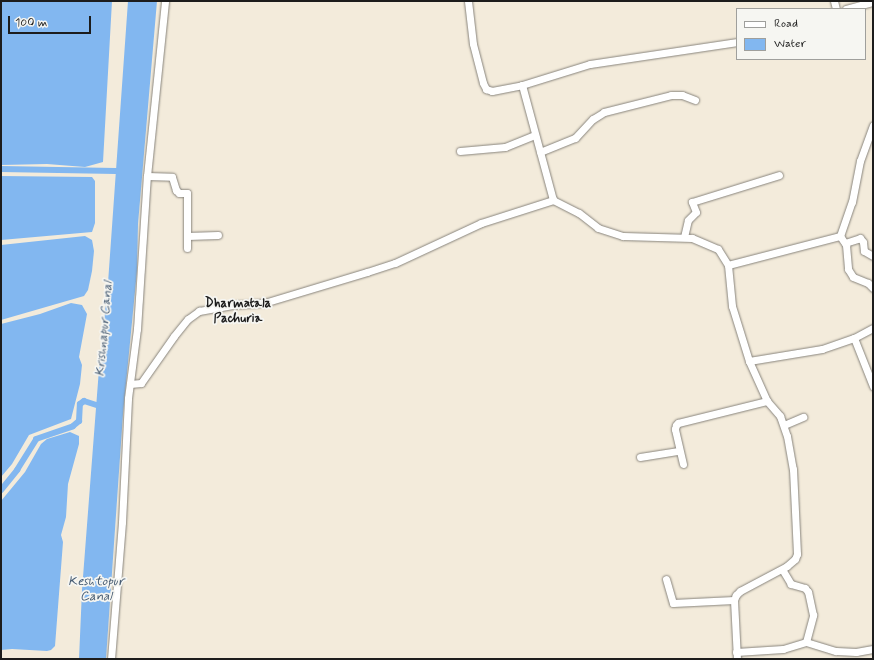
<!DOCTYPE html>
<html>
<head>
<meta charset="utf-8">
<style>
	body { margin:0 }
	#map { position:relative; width:874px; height:660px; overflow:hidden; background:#f3ebdb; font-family:Mynerve,sans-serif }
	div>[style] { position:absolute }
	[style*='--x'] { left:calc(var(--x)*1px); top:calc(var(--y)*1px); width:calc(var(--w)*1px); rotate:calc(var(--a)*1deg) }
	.water>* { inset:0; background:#82b7f0 }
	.canal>* { height:6px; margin:-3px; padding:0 3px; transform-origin:3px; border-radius:3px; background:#82b7f0 }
	.roads { filter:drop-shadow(0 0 1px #88847c) drop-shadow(0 0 1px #88847c) }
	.minor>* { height:7px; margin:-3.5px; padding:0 3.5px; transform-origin:3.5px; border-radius:3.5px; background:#fff }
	span { translate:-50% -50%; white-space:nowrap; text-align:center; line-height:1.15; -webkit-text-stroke:3.5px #f6f6f2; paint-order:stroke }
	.neighbourhood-label { font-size:13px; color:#1c1c1c; font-weight:700 }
	.water-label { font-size:13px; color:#455a71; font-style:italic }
	.frame { position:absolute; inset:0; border:2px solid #1c1c1c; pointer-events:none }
	.legend { position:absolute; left:736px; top:8px; width:130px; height:52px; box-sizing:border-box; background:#f6f6f2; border:1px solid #9f9f9c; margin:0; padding:5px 7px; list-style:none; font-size:12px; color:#1c1c1c }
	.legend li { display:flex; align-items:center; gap:8px; height:20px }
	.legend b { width:20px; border:1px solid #9f9f9c }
	.scale { position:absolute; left:8px; top:16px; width:83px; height:18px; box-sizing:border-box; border:2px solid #1c1c1c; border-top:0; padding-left:5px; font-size:12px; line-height:14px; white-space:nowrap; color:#1c1c1c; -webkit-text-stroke:3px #f6f6f2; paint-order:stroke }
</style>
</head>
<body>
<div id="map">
	<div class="water">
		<i style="clip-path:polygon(1px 1px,112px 1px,103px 162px,85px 167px,47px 164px,1px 165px)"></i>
		<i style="clip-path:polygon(128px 1px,157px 1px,138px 224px,137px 271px,123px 414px,106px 659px,79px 659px,82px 590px,99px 369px,108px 283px)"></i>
		<i style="clip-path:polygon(1px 176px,92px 177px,95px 181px,95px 223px,92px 232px,1px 240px)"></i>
		<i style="clip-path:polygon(85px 236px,92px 240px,94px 251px,92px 271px,88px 290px,84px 296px,1px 320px,1px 245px)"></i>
		<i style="clip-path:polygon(71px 303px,82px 305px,87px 314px,79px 357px,82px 365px,80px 384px,71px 419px,29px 435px,12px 464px,1px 477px,1px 324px,40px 314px)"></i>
		<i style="clip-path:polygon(70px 432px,79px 436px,79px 444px,68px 484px,66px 517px,61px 535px,63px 542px,55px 646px,51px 650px,47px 651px,12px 649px,1px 650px,1px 501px,25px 472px,41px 444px,47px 439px)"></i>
	</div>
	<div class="canal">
		<i style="--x:1;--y:169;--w:115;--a:1"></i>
		<i style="--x:1;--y:490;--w:26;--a:-51"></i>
		<i style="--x:17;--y:470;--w:36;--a:-58"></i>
		<i style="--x:36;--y:439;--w:39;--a:-19"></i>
		<i style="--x:73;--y:426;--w:8;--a:-40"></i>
		<i style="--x:79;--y:421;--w:17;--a:-87"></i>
		<i style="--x:80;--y:404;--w:5;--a:-37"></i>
		<i style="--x:84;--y:401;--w:13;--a:18"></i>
	</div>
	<div class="roads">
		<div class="minor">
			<i style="--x:468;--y:1;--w:43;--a:83.4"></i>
			<i style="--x:473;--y:44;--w:40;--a:75.6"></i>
			<i style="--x:483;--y:83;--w:7;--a:63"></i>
			<i style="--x:486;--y:89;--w:6;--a:18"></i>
			<i style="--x:492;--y:91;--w:31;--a:-11"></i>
			<i style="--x:522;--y:85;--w:119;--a:74.9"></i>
			<i style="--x:553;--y:200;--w:29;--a:27"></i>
			<i style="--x:579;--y:213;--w:24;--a:38"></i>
			<i style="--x:598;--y:228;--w:26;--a:18"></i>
			<i style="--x:623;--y:236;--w:69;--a:1.7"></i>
			<i style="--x:692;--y:238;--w:28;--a:23"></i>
			<i style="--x:718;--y:249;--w:19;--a:58"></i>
			<i style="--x:728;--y:265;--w:41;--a:84.4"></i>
			<i style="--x:732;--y:306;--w:58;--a:72.8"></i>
			<i style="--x:749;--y:361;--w:44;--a:65.8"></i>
			<i style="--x:767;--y:401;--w:20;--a:49"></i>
			<i style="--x:780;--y:416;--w:21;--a:71"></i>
			<i style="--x:787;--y:436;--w:34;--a:80"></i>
			<i style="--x:793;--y:469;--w:85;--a:87.3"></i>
			<i style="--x:797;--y:554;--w:5;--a:112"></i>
			<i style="--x:795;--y:559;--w:11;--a:139"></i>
			<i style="--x:787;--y:566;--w:53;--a:152"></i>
			<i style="--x:740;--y:591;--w:6;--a:135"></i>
			<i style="--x:736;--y:595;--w:5;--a:112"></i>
			<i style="--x:734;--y:600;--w:59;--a:87.1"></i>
			<i style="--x:834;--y:1;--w:8;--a:76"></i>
			<i style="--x:846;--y:9;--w:28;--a:-15"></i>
			<i style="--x:522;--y:85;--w:71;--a:-17.2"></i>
			<i style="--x:590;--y:64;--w:149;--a:-8.5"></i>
			<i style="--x:460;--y:151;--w:45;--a:-5.1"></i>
			<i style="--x:505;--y:147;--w:32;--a:-22"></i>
			<i style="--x:540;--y:152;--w:38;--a:-22"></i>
			<i style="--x:575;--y:138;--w:26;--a:-47"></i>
			<i style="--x:593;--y:119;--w:13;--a:-32"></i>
			<i style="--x:604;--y:112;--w:69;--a:-14.2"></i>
			<i style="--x:671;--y:95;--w:11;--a:0"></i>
			<i style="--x:682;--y:95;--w:14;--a:21"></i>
			<i style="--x:147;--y:176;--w:25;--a:2"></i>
			<i style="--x:172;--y:177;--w:14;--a:73"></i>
			<i style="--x:176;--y:190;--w:4;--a:45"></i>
			<i style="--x:179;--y:193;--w:8;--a:0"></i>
			<i style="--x:187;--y:193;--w:55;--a:90"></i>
			<i style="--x:187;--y:236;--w:31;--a:-2"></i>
			<i style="--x:840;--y:236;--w:11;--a:56"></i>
			<i style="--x:846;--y:245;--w:24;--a:85"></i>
			<i style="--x:848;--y:269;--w:9;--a:58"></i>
			<i style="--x:853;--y:277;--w:16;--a:22"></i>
			<i style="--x:868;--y:283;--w:7;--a:45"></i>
			<i style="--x:684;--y:237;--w:17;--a:-77"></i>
			<i style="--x:688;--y:220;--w:11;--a:-45"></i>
			<i style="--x:696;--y:212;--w:11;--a:-112"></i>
			<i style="--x:692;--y:202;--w:91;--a:-17.2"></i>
			<i style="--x:845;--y:243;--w:16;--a:-18"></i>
			<i style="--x:860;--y:238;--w:5;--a:53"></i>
			<i style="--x:863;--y:242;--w:9;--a:84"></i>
			<i style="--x:864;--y:251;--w:10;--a:29"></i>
			<i style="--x:728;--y:265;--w:116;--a:-14.5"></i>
			<i style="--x:840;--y:236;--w:36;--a:-71"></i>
			<i style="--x:852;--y:202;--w:42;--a:-79"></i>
			<i style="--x:860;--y:161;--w:38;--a:-70"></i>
			<i style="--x:854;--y:338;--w:52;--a:68.4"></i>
			<i style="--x:749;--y:361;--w:74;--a:-9.3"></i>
			<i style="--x:822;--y:349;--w:34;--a:-19"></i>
			<i style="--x:854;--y:338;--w:21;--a:-28"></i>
			<i style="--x:130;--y:384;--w:11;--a:-5"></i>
			<i style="--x:141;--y:383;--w:57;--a:-54.9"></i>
			<i style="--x:174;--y:336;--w:22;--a:-51"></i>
			<i style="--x:188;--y:319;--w:14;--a:-36"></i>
			<i style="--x:199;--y:311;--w:34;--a:-10"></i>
			<i style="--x:232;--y:305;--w:32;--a:-4"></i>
			<i style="--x:264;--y:303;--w:108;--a:-16.8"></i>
			<i style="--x:367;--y:272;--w:29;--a:-18"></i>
			<i style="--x:395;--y:263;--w:95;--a:-24.9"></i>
			<i style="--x:481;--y:223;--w:76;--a:-17.7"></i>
			<i style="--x:784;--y:425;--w:21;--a:-23"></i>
			<i style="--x:640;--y:457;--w:39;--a:-9"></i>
			<i style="--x:683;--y:464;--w:36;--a:-103"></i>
			<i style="--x:675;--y:429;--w:4;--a:-76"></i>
			<i style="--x:676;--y:425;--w:3;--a:-45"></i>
			<i style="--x:678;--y:423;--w:92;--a:-13.9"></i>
			<i style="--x:666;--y:579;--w:25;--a:74"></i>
			<i style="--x:673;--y:603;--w:61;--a:-2.8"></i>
			<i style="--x:806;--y:642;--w:31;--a:17"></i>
			<i style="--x:836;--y:651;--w:20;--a:3"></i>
			<i style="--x:856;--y:652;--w:17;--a:-10"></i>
			<i style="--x:736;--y:652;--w:47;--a:-3.7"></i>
			<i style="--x:783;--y:649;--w:24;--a:-17"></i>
			<i style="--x:806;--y:642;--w:28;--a:-75"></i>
			<i style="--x:813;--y:615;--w:24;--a:-102"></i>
			<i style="--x:808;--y:592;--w:5;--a:-127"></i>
			<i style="--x:805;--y:588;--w:15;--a:-164"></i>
			<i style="--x:791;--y:584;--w:17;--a:-121"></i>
			<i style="--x:111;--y:659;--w:137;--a:-85.4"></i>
			<i style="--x:122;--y:522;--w:124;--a:-87.2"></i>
			<i style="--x:128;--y:398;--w:70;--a:-82.6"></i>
			<i style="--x:137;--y:329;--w:153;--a:-86.3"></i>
			<i style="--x:147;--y:176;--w:176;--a:-84.1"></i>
		</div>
	</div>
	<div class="neighbourhood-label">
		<span style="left:238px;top:312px">Dharmatala<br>Pachuria</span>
	</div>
	<div class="water-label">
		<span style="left:105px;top:329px;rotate:-85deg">Krishnapur Canal</span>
		<span style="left:96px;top:590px">Keshtopur<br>Canal</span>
	</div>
	<div class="frame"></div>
	<ul class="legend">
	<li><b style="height:5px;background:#fff"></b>Road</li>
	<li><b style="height:11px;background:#82b7f0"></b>Water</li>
	</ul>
	<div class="scale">100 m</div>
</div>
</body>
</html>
